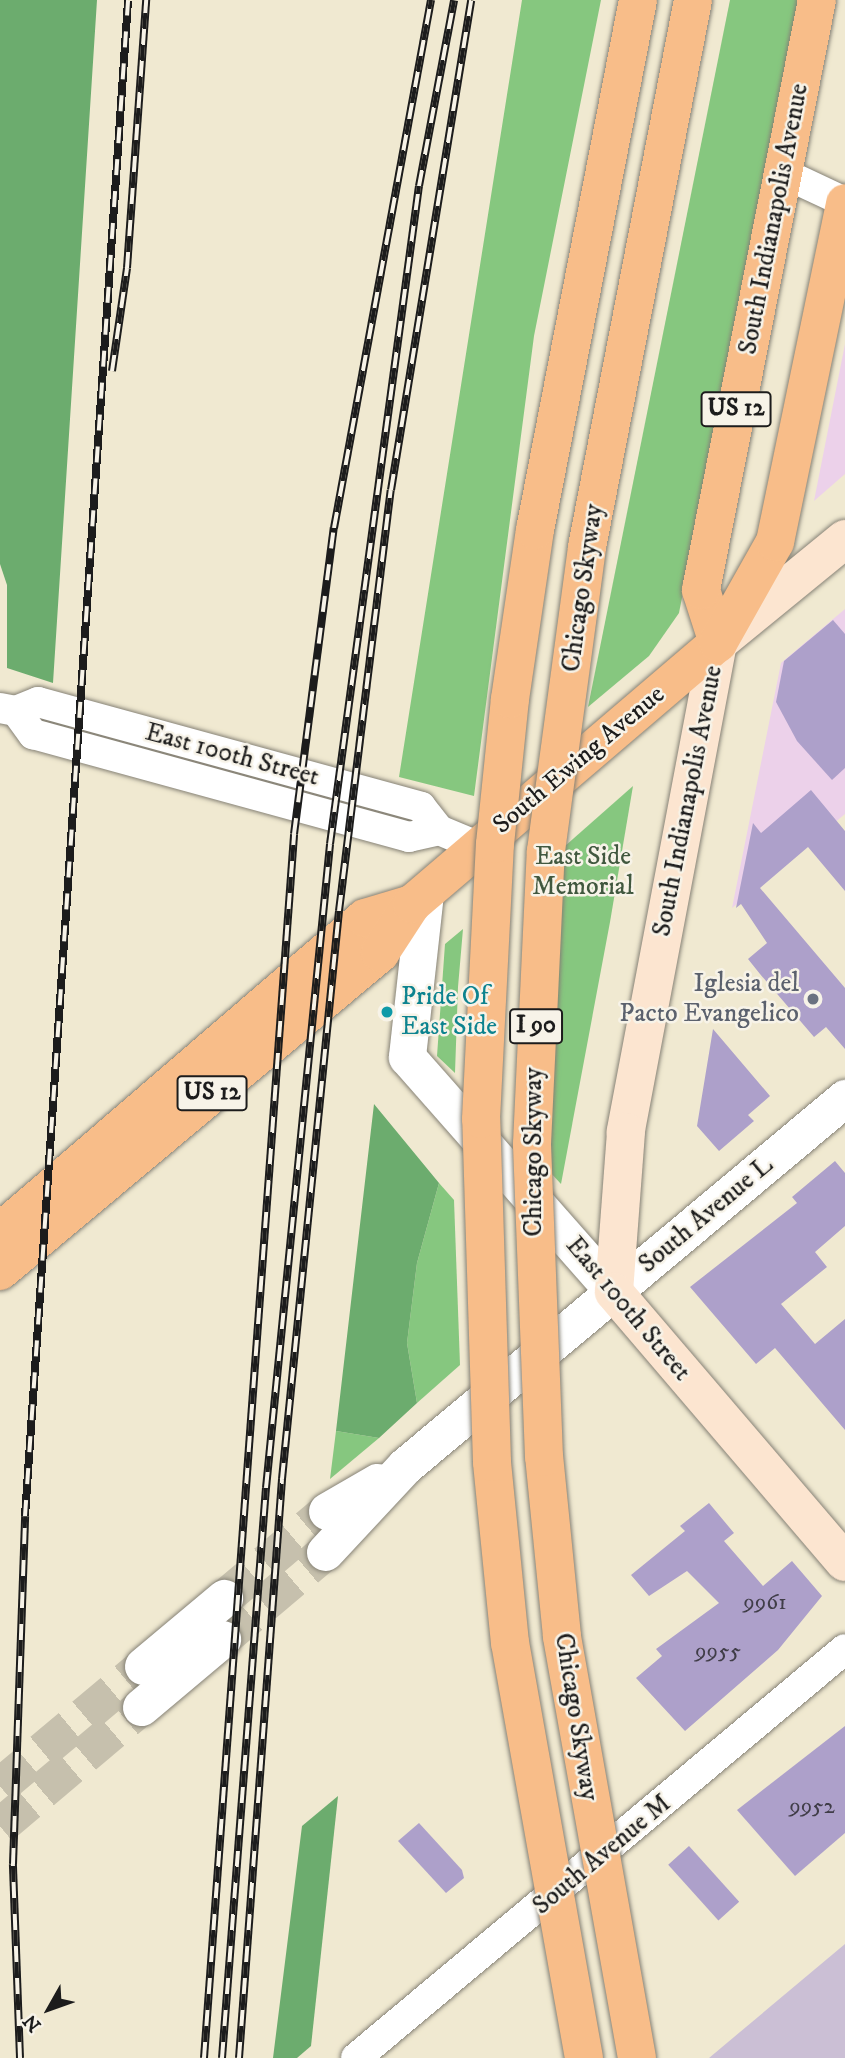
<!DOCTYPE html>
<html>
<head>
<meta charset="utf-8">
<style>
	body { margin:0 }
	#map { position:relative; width:845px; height:2058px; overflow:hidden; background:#f0e9d1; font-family:"IM FELL DW Pica",serif }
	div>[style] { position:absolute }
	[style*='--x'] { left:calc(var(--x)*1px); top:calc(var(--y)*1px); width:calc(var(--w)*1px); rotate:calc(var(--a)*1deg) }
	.built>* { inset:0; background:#ecd1ea }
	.industrial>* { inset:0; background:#cbbfd5 }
	.green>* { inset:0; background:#86c77f }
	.forest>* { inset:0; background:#6cac6e }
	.building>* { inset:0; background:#ada0ca; transform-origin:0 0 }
	.tertiary-tunnel>* { height:37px; margin-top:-18.5px; transform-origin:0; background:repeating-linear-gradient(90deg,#c6c0ad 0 37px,transparent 0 55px) }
	.roads { filter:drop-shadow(0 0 2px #868276) drop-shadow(0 0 2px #868276) }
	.minor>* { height:30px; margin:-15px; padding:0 15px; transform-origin:15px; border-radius:15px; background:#fff }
	.tertiary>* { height:37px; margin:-18.5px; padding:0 18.5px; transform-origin:18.5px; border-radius:18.5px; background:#fff }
	.secondary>* { height:38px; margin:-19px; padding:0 19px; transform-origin:19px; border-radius:19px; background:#fce5d0 }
	.primary>* { height:38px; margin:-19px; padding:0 19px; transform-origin:19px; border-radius:19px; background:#f8bd89 }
	.rail>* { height:8px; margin-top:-4px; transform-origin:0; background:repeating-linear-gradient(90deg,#f7f3e8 0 16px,#1c1c1c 0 32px); box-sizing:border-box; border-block:2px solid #1c1c1c }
	.bridges { filter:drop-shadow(0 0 2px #868276) drop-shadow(0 0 2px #868276) }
	.motorway-bridge>* { height:38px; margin:-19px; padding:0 19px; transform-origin:19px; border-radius:19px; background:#f8bd89 }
	.dots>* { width:19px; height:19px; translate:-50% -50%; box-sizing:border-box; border:4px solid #f7f3e8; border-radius:50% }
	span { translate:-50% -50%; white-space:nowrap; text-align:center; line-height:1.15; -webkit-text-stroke:5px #f7f3e8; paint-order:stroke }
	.number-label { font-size:23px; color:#403d48 }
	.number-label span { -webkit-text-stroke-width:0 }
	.shield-label span { padding:2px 5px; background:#f7f3e8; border:2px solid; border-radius:5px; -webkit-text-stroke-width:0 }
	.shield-label { font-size:24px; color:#1c1c1c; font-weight:700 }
	.street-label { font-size:26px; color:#1c1c1c }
	.park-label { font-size:26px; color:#41583f }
	.worship-label { font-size:26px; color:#5b616d }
	.right { translate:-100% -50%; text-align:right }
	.culture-label { font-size:26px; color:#0d838f }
	.left { translate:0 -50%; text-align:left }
	.north { position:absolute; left:14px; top:1974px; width:70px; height:70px; -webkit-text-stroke:5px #f7f3e8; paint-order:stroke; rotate:230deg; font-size:19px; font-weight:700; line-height:28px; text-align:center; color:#1c1c1c }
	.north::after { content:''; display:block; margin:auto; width:24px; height:32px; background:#1c1c1c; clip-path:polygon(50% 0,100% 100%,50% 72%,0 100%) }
</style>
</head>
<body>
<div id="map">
	<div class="built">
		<i style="clip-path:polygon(845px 344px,845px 474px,814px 501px)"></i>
		<i style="clip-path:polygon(845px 609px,845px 814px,732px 908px,781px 663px)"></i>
	</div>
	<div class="industrial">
		<i style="clip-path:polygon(845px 1944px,845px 2058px,709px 2058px)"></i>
	</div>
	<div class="green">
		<i style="clip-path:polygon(522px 0,601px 0,534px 336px,474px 796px,399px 777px)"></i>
		<i style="clip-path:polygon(730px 0,799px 0,679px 613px,649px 656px,588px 707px)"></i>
		<i style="clip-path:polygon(633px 786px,610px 922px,561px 1184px,549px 1171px,548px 861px)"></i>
		<i style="clip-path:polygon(463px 929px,458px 987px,455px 1073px,437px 1056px,445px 944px)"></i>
		<i style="clip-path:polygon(439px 1183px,454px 1200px,460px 1365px,417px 1403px,407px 1343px,417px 1263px)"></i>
		<i style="clip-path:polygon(336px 1431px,379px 1438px,330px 1479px)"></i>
	</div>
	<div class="forest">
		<i style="clip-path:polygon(0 0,97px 0,53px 683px,7px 668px,7px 585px,0 564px)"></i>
		<i style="clip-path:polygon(374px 1104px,439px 1183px,417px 1263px,407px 1343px,417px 1403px,379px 1438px,336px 1431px)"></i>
		<i style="clip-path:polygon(338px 1796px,311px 2046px,297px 2058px,273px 2058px,302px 1826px)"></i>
	</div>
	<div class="building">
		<i style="clip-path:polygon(833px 620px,845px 634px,845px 768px,832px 780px,797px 741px,776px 702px,784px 661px)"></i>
		<i style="clip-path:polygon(811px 790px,845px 831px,845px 891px,808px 847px,760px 888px,845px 988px,845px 1049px,826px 1027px,814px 1037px,760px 974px,748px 959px,767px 943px,741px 904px,736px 908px,753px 823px,761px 833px)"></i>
		<i style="clip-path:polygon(713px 1029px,770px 1096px,748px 1115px,754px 1121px,719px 1151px,697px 1126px)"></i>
		<i style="clip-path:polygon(835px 1161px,845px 1173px,845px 1226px,815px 1252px,827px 1267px,781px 1304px,815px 1344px,845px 1319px,845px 1430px,775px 1348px,756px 1364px,690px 1287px,797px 1203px,792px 1197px)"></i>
		<i style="clip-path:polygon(709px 1503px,734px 1533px,724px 1541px,763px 1586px,792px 1561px,822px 1596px,778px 1650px,685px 1731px,636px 1678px,662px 1656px,656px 1649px,719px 1603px,687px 1571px,649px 1596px,631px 1575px,685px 1531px,680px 1526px)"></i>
		<i style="clip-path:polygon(845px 1726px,845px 1833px,795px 1876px,737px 1810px)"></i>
		<i style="clip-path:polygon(419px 1823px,462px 1870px,464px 1878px,446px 1893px,398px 1841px)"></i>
		<i style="left:689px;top:1846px;width:75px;height:28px;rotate:48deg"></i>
	</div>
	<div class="tertiary-tunnel">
		<i style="--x:224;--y:1598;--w:135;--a:-40.2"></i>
		<i style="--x:222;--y:1639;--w:135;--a:-40.2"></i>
		<i style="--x:0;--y:1786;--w:187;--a:-40"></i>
		<i style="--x:0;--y:1826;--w:185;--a:-40.2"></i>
	</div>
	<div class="roads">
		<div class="minor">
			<i style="--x:783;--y:173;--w:68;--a:25.1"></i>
			<i style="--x:0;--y:708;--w:16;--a:11"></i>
			<i style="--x:16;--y:711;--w:24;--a:-22"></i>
			<i style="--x:38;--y:702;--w:397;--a:15.3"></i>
			<i style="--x:421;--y:807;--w:29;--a:52"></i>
			<i style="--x:439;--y:830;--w:41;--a:22.8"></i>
			<i style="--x:16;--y:711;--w:29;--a:54"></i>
			<i style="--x:33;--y:734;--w:390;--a:15.3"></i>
			<i style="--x:409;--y:837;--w:31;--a:-13"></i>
			<i style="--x:356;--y:2058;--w:637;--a:-39.91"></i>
		</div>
		<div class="tertiary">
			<i style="--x:425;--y:893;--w:165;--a:96.3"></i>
			<i style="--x:407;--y:1057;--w:313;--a:48.6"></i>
			<i style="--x:327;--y:1511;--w:58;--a:-30.1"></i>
			<i style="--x:325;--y:1552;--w:117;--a:-47.1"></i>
			<i style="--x:405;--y:1466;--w:574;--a:-39.91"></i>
			<i style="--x:143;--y:1666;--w:106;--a:-40"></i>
			<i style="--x:141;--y:1707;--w:106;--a:-40"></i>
		</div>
		<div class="secondary">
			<i style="--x:845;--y:539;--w:164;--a:140.7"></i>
			<i style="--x:718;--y:643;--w:498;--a:100.7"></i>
			<i style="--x:626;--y:1132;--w:160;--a:94.3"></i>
			<i style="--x:614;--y:1292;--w:355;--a:49.5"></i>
		</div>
		<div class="primary">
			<i style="--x:718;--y:643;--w:56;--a:-107.8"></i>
			<i style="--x:701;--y:590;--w:601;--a:-78.88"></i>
			<i style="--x:0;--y:1232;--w:481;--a:-40.7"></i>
			<i style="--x:365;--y:918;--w:49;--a:-16.6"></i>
			<i style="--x:0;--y:1271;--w:496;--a:-39.9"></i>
			<i style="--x:380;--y:953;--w:59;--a:-56.9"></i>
			<i style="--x:412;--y:904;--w:402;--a:-40.5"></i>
			<i style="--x:718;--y:643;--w:116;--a:-60.6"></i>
			<i style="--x:775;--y:542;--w:346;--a:-78.3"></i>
		</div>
	</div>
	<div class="rail">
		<i style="--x:112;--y:371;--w:104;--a:-81.7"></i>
		<i style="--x:127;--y:268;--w:269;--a:-85.9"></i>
		<i style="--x:20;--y:2058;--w:194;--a:-92.1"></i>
		<i style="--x:13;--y:1864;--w:348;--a:-88"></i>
		<i style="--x:25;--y:1516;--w:1519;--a:-86.11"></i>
		<i style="--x:204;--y:2058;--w:1227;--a:-85.79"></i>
		<i style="--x:294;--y:834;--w:309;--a:-82.6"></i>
		<i style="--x:334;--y:528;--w:537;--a:-79.59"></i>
		<i style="--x:222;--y:2058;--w:572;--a:-85.59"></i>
		<i style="--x:266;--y:1488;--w:647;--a:-84.32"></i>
		<i style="--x:330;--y:844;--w:664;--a:-82.3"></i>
		<i style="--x:419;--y:186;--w:189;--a:-79.3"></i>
		<i style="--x:239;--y:2058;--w:581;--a:-85.75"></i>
		<i style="--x:282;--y:1479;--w:571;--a:-84.27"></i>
		<i style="--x:339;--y:911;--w:424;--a:-83"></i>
		<i style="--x:391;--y:490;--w:496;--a:-80.7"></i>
	</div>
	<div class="bridges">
		<div class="motorway-bridge">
			<i style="--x:584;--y:2058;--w:422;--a:-100.1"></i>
			<i style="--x:510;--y:1643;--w:182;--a:-95.7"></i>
			<i style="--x:492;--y:1462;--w:343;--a:-91.8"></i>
			<i style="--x:481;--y:1119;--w:275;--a:-87.1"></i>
			<i style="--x:495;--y:844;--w:146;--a:-84.1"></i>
			<i style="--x:510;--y:699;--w:171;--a:-81.6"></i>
			<i style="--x:535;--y:530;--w:540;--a:-79"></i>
			<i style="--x:637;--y:2058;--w:429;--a:-100.1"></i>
			<i style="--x:562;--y:1636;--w:180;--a:-95.7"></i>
			<i style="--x:544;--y:1457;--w:313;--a:-92.2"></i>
			<i style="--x:532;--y:1144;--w:293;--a:-87.3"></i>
			<i style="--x:546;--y:851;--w:307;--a:-82.3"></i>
			<i style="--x:587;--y:547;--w:557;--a:-79.03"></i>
		</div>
	</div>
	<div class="dots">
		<i style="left:813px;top:999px;background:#6b7280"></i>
		<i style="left:387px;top:1012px;background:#0f9aa8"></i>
	</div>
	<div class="number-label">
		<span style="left:765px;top:1603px">9961</span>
		<span style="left:718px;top:1652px">9955</span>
		<span style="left:812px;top:1807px">9952</span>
	</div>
	<div class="shield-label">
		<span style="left:736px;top:409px">US 12</span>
		<span style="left:536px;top:1026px">I 90</span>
		<span style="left:212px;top:1093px">US 12</span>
	</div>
	<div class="street-label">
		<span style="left:774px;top:219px;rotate:-79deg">South Indianapolis Avenue</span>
		<span style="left:583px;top:588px;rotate:-82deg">Chicago Skyway</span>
		<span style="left:232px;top:755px;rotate:15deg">East 100th Street</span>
		<span style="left:579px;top:760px;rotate:-40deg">South Ewing Avenue</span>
		<span style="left:688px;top:801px;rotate:-79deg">South Indianapolis Avenue</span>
		<span style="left:534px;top:1152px;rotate:-90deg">Chicago Skyway</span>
		<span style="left:706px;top:1215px;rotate:-40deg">South Avenue L</span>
		<span style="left:628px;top:1309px;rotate:50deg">East 100th Street</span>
		<span style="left:576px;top:1717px;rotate:81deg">Chicago Skyway</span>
		<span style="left:602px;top:1855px;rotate:-40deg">South Avenue M</span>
	</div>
	<div class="park-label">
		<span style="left:583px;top:872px">East Side<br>Memorial</span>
	</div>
	<div class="worship-label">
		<span class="right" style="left:799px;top:999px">Iglesia del<br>Pacto Evangelico</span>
	</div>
	<div class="culture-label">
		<span class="left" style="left:401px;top:1012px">Pride Of<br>East Side</span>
	</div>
	<div class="north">N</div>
</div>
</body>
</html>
